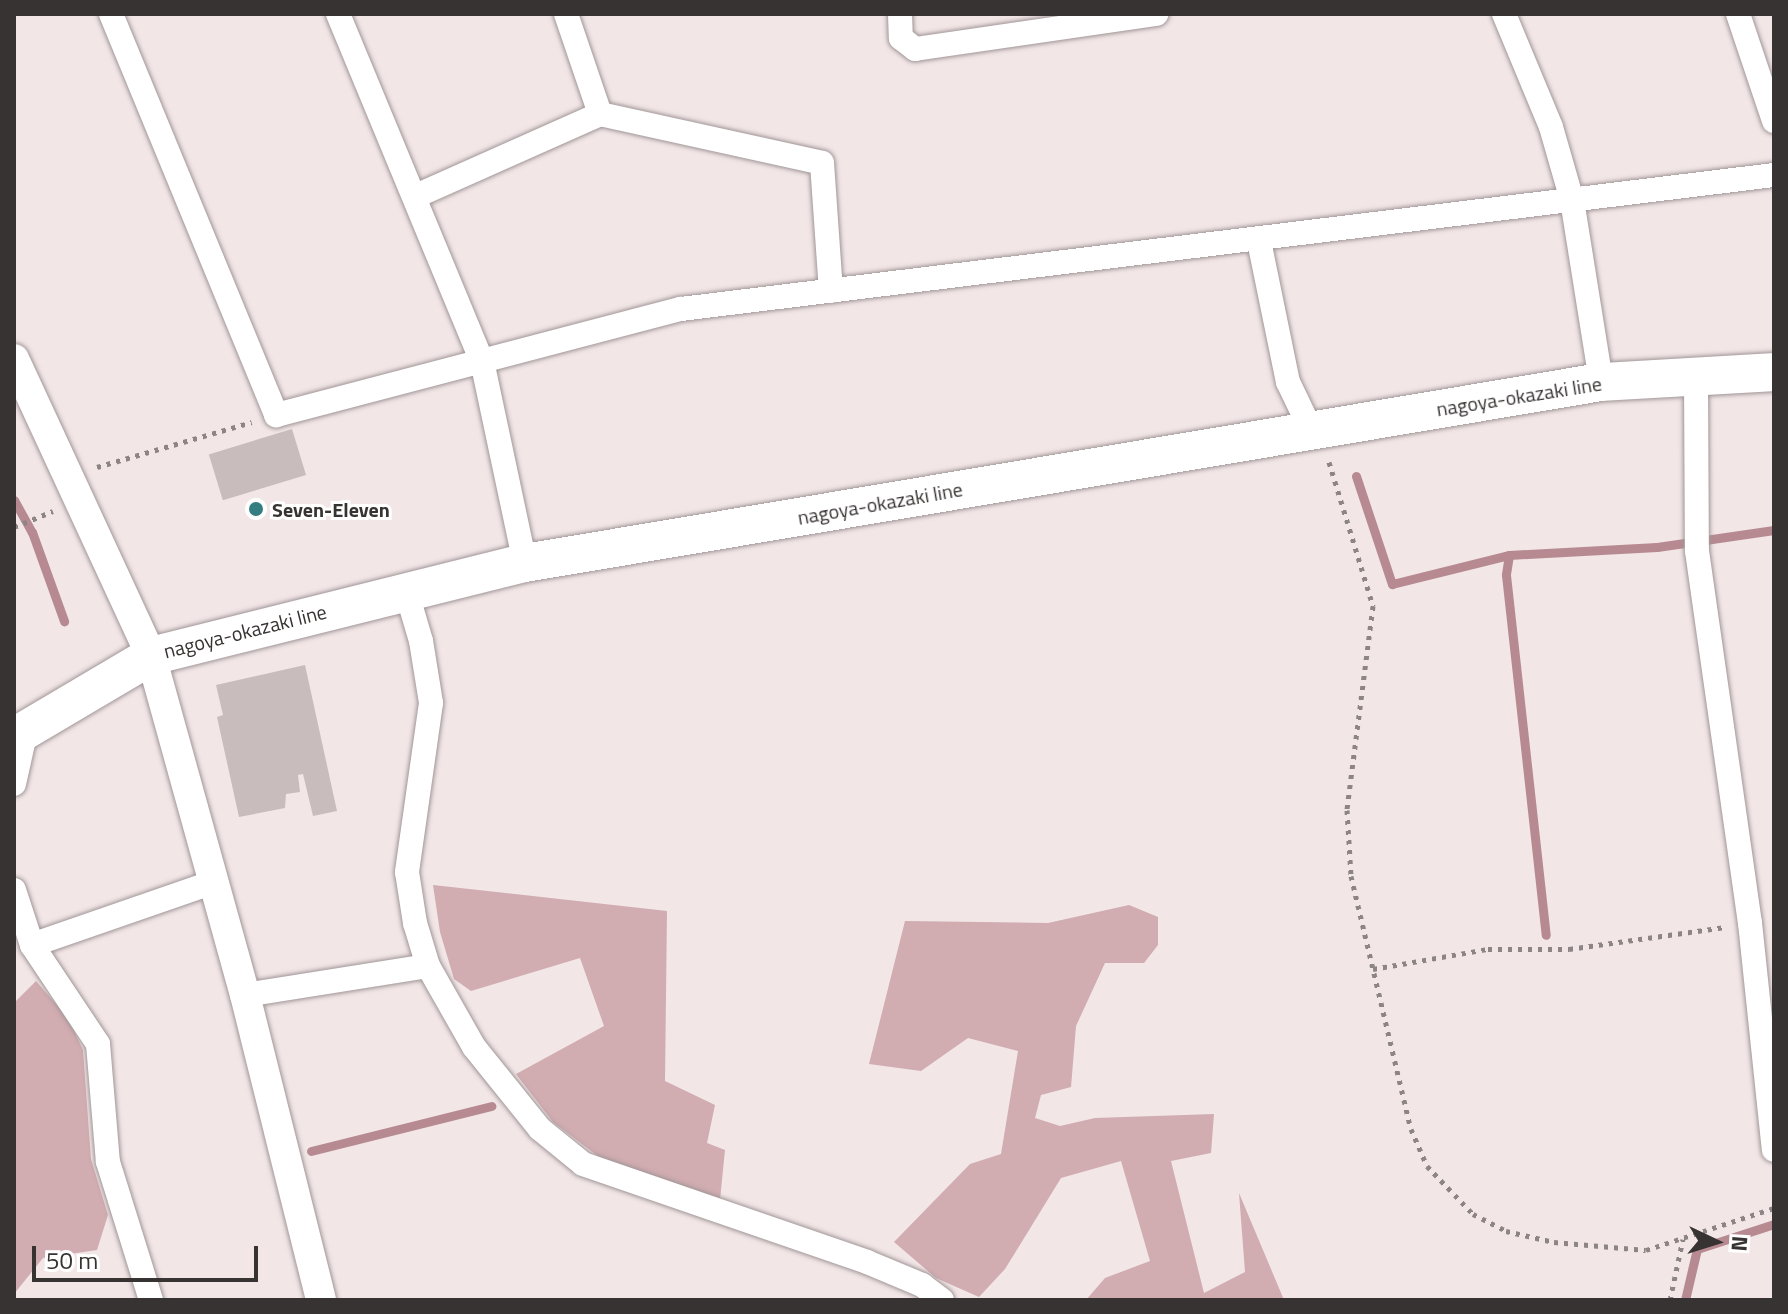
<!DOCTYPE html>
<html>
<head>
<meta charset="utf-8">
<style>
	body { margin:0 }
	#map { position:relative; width:1788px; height:1314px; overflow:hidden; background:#f2e6e7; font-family:"Titillium Web",sans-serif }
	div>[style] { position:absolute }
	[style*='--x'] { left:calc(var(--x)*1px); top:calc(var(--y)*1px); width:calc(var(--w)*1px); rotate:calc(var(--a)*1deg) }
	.green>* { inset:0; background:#d1acb1 }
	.stream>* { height:9px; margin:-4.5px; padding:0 4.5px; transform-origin:4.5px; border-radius:4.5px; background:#b68a90 }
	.building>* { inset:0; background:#c8bcbd; transform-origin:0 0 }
	.path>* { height:5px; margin-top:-2.5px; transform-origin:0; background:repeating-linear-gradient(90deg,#8c8485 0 4px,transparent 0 10px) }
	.roads { filter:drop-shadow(0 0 2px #a19697) drop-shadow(0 0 2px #a19697) }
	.minor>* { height:24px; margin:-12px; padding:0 12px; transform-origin:12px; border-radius:12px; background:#fff }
	.tertiary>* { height:30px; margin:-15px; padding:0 15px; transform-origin:15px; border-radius:15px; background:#fff }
	.primary>* { height:38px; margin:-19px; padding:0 19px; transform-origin:19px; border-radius:19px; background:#fff }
	.dots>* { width:22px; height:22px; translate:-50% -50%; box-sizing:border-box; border:4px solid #fff; border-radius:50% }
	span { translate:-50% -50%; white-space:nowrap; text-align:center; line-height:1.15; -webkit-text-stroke:6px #fff; paint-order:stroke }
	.street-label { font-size:20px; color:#383333 }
	.poi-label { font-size:20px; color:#383333; font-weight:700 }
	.left { translate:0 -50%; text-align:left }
	.frame { position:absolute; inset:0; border:16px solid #383333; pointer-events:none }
	.north { position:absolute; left:1676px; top:1202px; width:80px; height:80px; -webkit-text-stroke:6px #fff; paint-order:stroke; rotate:94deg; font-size:22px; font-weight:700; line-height:32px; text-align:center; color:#383333 }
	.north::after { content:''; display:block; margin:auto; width:28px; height:36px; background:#383333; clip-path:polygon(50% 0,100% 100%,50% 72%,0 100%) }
	.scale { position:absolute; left:32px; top:1246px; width:226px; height:36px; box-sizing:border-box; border:4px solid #383333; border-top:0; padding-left:10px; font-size:24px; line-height:28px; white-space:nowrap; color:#383333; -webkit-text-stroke:6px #fff; paint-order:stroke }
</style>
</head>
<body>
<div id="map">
	<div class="green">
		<i style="clip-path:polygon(433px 885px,667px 911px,665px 1081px,715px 1105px,707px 1143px,725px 1150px,720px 1200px,599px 1157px,553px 1122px,516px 1074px,604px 1026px,580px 958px,471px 991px,454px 979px,440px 932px)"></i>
		<i style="clip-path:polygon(1129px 905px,1158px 917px,1158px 945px,1144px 963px,1105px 963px,1076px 1026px,1071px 1087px,1041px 1095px,1035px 1118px,1060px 1126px,1095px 1118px,1214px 1114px,1211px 1153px,1171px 1161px,1204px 1293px,1245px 1272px,1239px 1193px,1284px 1300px,1086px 1300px,1105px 1278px,1150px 1261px,1121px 1161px,1061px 1178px,1005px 1269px,979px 1297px,936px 1278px,894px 1242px,970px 1164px,1001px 1154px,1018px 1051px,968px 1038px,921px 1071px,869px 1064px,905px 921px,1048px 923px)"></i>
		<i style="clip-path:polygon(36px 981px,68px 1018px,83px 1050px,91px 1159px,108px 1215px,97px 1250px,43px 1258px,14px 1294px,14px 1003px)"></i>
	</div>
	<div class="stream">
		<i style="--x:1356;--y:476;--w:114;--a:71.6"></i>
		<i style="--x:1392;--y:584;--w:121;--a:-13.9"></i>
		<i style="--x:1509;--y:555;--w:148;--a:-3.1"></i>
		<i style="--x:1657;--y:547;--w:118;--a:-8.3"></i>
		<i style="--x:14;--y:500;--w:37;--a:61"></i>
		<i style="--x:32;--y:532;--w:95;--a:70.2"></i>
		<i style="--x:1509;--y:555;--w:20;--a:99"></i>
		<i style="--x:1506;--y:575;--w:362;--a:83.7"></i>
		<i style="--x:311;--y:1151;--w:186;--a:-14"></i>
		<i style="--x:1685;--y:1300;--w:52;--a:-76.8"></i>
		<i style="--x:1697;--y:1249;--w:81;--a:-18"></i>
	</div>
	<div class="building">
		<i style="left:292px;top:429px;width:48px;height:87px;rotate:73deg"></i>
		<i style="clip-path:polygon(305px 665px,337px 811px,313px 816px,303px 774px,298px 775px,300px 792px,286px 794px,285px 808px,239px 817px,217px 717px,223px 715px,216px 685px)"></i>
	</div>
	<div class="path">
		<i style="--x:1329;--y:462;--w:151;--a:73"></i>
		<i style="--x:1373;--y:606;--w:206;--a:97.3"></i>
		<i style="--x:1347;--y:810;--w:66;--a:86.5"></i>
		<i style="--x:1351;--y:876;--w:260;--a:76.7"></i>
		<i style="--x:1411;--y:1129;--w:40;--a:66.6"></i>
		<i style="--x:1427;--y:1166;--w:66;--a:46.2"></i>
		<i style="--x:1473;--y:1214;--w:37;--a:27"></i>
		<i style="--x:1506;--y:1231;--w:49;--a:12.9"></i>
		<i style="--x:1554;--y:1242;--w:92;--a:5"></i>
		<i style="--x:1646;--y:1250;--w:135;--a:-18.2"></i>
		<i style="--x:97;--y:467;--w:161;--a:-16.2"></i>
		<i style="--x:14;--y:527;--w:42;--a:-22.3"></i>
		<i style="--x:1373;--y:969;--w:117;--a:-9.9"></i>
		<i style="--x:1488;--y:949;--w:81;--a:0"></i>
		<i style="--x:1569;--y:949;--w:158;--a:-8"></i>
		<i style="--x:1670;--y:1300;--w:62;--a:-78"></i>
	</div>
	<div class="roads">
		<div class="minor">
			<i style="--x:111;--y:14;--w:434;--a:67.6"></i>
			<i style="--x:276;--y:415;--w:419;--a:-14.7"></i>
			<i style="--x:681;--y:309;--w:1101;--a:-6.99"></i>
			<i style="--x:338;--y:14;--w:376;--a:67.5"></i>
			<i style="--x:482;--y:361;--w:207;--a:78"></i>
			<i style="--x:566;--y:14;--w:106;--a:71.2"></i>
			<i style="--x:900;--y:14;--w:24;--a:88"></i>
			<i style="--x:901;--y:38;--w:18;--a:38"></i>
			<i style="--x:915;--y:49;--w:244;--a:-8.3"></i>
			<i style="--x:1504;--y:14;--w:122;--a:67.4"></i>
			<i style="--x:1551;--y:127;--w:76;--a:74"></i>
			<i style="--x:1572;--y:200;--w:184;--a:80.9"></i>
			<i style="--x:1738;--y:14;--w:113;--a:71.4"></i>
			<i style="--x:416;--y:196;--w:201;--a:-24"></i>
			<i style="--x:600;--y:114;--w:227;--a:12.4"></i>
			<i style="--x:822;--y:163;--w:128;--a:86"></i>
			<i style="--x:1259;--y:241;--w:144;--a:78.4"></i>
			<i style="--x:1288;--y:382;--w:55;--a:64.4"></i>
			<i style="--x:1696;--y:380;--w:171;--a:89.7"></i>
			<i style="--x:1697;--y:551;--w:376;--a:81.9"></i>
			<i style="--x:1750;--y:923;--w:228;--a:84"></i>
			<i style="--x:406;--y:590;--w:53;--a:73.6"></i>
			<i style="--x:421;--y:641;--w:63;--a:80.8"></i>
			<i style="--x:431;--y:703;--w:171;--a:98.1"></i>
			<i style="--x:407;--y:872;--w:52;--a:81.1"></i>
			<i style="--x:415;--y:923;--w:45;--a:73.2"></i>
			<i style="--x:428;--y:966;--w:93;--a:60.4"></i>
			<i style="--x:474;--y:1047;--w:105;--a:51.2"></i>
			<i style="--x:540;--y:1129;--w:55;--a:39.1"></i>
			<i style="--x:583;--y:1164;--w:300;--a:19"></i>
			<i style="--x:867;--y:1262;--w:60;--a:22.7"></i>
			<i style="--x:922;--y:1285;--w:25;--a:37"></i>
			<i style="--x:14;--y:784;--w:55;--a:-77.5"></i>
			<i style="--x:14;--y:890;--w:58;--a:71.9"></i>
			<i style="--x:32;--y:945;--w:119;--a:56.3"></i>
			<i style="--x:98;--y:1044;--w:118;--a:85.2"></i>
			<i style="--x:108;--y:1162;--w:145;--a:72.7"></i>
			<i style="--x:32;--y:945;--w:193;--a:-19.1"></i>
			<i style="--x:245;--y:995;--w:185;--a:-9"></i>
		</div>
		<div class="tertiary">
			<i style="--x:14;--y:359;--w:327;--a:65.2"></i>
			<i style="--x:151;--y:656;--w:352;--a:74.5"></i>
			<i style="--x:245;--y:995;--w:314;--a:76"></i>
		</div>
		<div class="primary">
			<i style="--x:14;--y:737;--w:159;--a:-30.6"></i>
			<i style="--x:151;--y:656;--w:385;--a:-14"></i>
			<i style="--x:525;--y:563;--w:1091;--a:-9.55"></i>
			<i style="--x:1601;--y:382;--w:173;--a:-3.3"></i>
		</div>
	</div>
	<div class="dots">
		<i style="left:256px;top:509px;background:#347d80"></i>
	</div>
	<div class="street-label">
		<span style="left:1519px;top:396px;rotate:-9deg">nagoya-okazaki line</span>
		<span style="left:880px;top:503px;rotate:-10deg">nagoya-okazaki line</span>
		<span style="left:245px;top:631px;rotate:-14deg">nagoya-okazaki line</span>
	</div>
	<div class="poi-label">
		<span class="left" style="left:272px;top:509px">Seven-Eleven</span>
	</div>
	<div class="frame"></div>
	<div class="north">N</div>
	<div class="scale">50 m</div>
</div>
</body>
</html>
